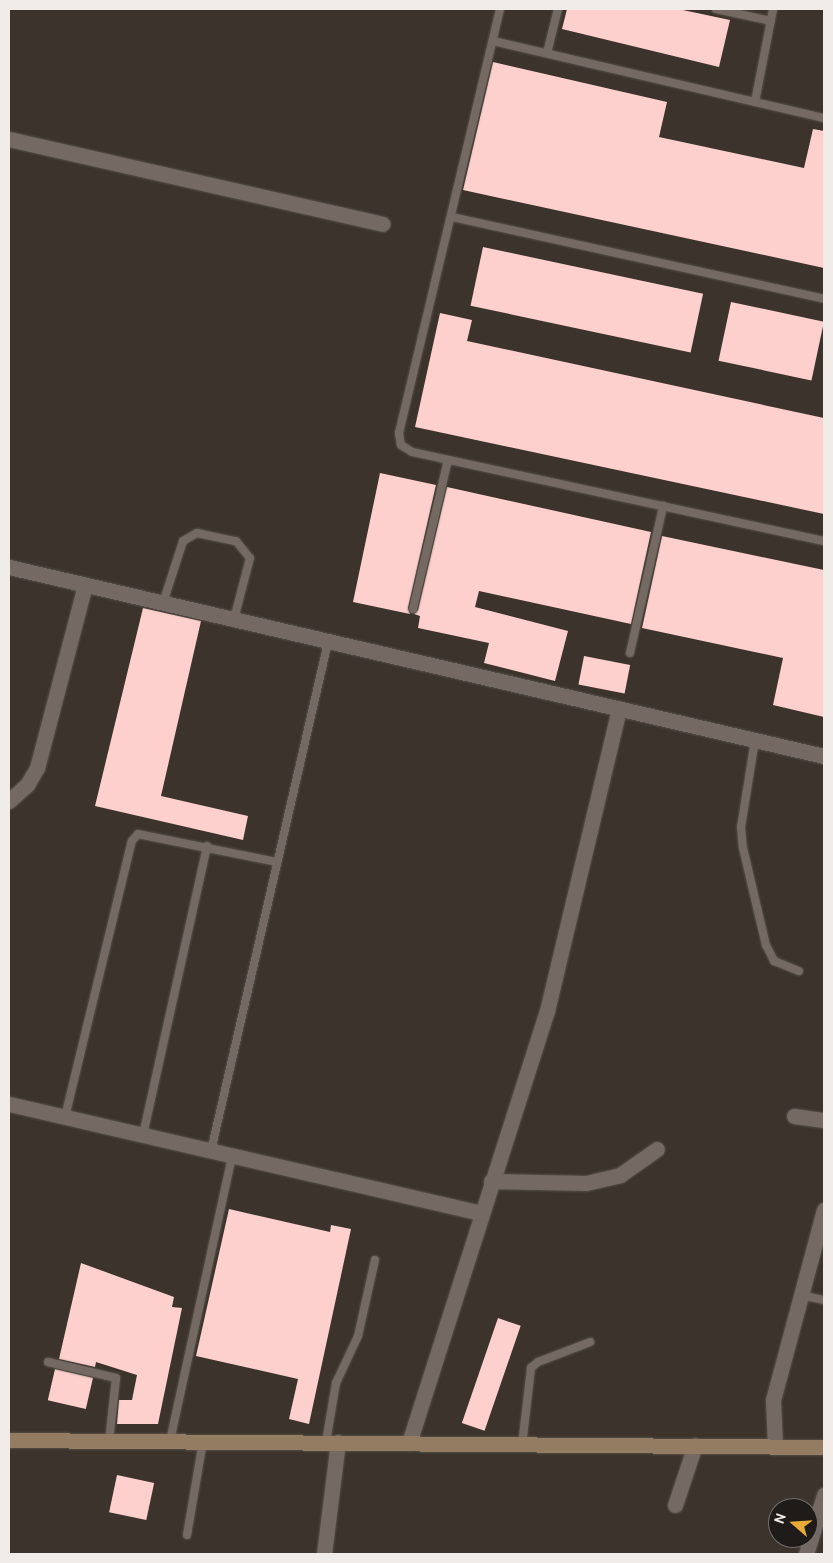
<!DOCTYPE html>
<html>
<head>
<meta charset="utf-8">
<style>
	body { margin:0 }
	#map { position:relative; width:833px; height:1563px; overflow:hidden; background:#3b332c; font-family:Cabin,sans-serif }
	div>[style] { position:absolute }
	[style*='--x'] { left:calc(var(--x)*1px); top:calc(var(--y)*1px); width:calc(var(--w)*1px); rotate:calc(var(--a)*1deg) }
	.building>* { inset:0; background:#fed0cd; transform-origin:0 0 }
	.roads { filter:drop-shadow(0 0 1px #58514b) drop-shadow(0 0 1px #58514b) }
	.lane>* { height:8px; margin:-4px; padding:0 4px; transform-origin:4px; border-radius:4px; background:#746a63 }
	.street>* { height:15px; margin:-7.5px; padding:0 7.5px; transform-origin:7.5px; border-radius:7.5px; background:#746a63 }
	.secondary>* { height:15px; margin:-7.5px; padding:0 7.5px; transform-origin:7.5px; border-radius:7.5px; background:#947c63 }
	span { translate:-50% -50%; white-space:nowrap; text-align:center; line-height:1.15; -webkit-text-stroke:5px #1f1b18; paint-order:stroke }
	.frame { position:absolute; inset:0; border:10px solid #f2ece8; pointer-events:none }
	.north { position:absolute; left:768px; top:1498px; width:50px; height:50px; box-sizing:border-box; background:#1f1b18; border:1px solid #736f6b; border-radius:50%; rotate:289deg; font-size:14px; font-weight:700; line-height:20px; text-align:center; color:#f2ece8 }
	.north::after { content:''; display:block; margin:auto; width:18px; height:22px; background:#e9ab38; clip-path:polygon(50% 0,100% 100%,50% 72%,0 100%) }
</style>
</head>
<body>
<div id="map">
	<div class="building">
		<i style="clip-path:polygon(567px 9px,678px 9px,730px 20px,719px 67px,562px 29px)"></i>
		<i style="clip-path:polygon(493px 62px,667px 102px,659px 137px,743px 155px,804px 168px,813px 129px,824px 131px,824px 268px,463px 190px)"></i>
		<i style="left:483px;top:247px;width:225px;height:60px;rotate:12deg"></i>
		<i style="left:731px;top:302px;width:95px;height:60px;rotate:12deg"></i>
		<i style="clip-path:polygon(440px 313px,472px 320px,467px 341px,824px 418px,824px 514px,415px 427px)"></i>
		<i style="clip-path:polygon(380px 473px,436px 485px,408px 608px,410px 614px,353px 602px)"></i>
		<i style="clip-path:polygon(447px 487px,651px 532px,631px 624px,479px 591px,475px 607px,568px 631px,555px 681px,484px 663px,489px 643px,418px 628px,420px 616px,414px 614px,418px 610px)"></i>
		<i style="clip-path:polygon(662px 536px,824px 570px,824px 717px,773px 705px,783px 658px,642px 628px)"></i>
		<i style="clip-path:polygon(143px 608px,201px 621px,161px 796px,248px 816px,243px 840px,95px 806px)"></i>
		<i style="left:584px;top:656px;width:47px;height:29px;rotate:11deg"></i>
		<i style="clip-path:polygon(229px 1209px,330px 1232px,331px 1225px,351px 1229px,309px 1424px,289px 1419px,298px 1379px,196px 1356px)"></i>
		<i style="clip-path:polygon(81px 1263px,174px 1297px,172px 1307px,182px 1308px,158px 1424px,117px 1424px,119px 1400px,132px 1400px,137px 1375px,96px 1362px,95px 1367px,59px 1359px)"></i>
		<i style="left:498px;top:1318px;width:24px;height:111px;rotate:19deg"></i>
		<i style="left:55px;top:1369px;width:39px;height:32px;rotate:13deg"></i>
		<i style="left:117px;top:1475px;width:38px;height:38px;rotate:12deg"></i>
	</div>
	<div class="roads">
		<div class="lane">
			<i style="--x:500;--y:9;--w:436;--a:103.4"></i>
			<i style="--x:399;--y:433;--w:12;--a:81"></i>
			<i style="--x:401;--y:445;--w:13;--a:32"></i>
			<i style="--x:412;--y:452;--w:422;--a:12.2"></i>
			<i style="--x:716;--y:9;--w:56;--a:12.3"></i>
			<i style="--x:493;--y:41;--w:340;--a:13.1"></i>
			<i style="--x:547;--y:53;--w:45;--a:-76"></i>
			<i style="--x:755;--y:102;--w:95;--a:-79"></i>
			<i style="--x:452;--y:217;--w:381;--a:12.4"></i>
			<i style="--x:163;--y:603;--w:65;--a:-72.1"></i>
			<i style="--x:183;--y:541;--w:16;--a:-30"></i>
			<i style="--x:197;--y:533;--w:40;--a:12"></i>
			<i style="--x:236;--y:541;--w:22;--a:51"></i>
			<i style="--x:250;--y:558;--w:63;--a:104.7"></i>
			<i style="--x:413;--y:609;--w:153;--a:-76.8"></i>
			<i style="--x:630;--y:653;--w:151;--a:-77.3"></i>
			<i style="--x:755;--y:740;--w:88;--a:99.1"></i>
			<i style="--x:741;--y:827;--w:21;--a:85"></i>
			<i style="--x:743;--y:848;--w:100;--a:76.7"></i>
			<i style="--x:766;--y:945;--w:18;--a:63"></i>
			<i style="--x:774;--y:961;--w:27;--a:22"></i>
			<i style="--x:65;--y:1117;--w:284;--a:-76.4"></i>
			<i style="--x:132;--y:841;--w:9;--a:-49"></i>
			<i style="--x:138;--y:834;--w:142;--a:11.4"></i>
			<i style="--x:143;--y:1135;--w:296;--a:-77.5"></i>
			<i style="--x:211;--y:1151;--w:522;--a:-77.05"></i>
			<i style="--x:800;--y:1295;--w:25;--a:12"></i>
			<i style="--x:48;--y:1362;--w:70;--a:13.2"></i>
			<i style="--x:116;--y:1378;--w:63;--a:96.3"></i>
			<i style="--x:170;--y:1441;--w:292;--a:-77.7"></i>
			<i style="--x:326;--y:1442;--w:60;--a:-80.4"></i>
			<i style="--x:336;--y:1383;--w:52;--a:-64.9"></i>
			<i style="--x:358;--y:1336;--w:78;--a:-77.4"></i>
			<i style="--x:522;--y:1445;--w:78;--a:-83.3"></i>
			<i style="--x:531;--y:1368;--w:9;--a:-41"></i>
			<i style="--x:538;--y:1362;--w:56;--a:-21"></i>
			<i style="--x:187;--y:1535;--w:95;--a:-80.3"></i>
		</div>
		<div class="street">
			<i style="--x:9;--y:139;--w:383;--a:12.8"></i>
			<i style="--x:9;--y:567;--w:837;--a:13.06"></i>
			<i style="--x:9;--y:801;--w:24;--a:-42"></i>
			<i style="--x:27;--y:785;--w:20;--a:-60"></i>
			<i style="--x:37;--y:768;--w:189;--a:-75.3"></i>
			<i style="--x:9;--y:1104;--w:483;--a:13"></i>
			<i style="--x:794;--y:1116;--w:30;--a:8"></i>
			<i style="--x:491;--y:1181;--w:95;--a:1.2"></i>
			<i style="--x:586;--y:1183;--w:35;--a:-13"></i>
			<i style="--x:620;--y:1175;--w:45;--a:-35.1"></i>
			<i style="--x:409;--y:1443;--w:454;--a:-72.3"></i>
			<i style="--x:547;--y:1011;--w:311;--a:-76.6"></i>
			<i style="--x:775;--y:1446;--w:46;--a:-92.5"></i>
			<i style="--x:773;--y:1400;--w:197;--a:-75"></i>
			<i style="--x:675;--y:1505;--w:63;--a:-71.6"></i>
			<i style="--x:324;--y:1554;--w:113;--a:-82.9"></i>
			<i style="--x:806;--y:1554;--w:62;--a:-73"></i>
		</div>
		<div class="secondary">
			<i style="--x:9;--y:1440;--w:815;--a:0.49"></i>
		</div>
	</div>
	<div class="frame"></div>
	<div class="north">N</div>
</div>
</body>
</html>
